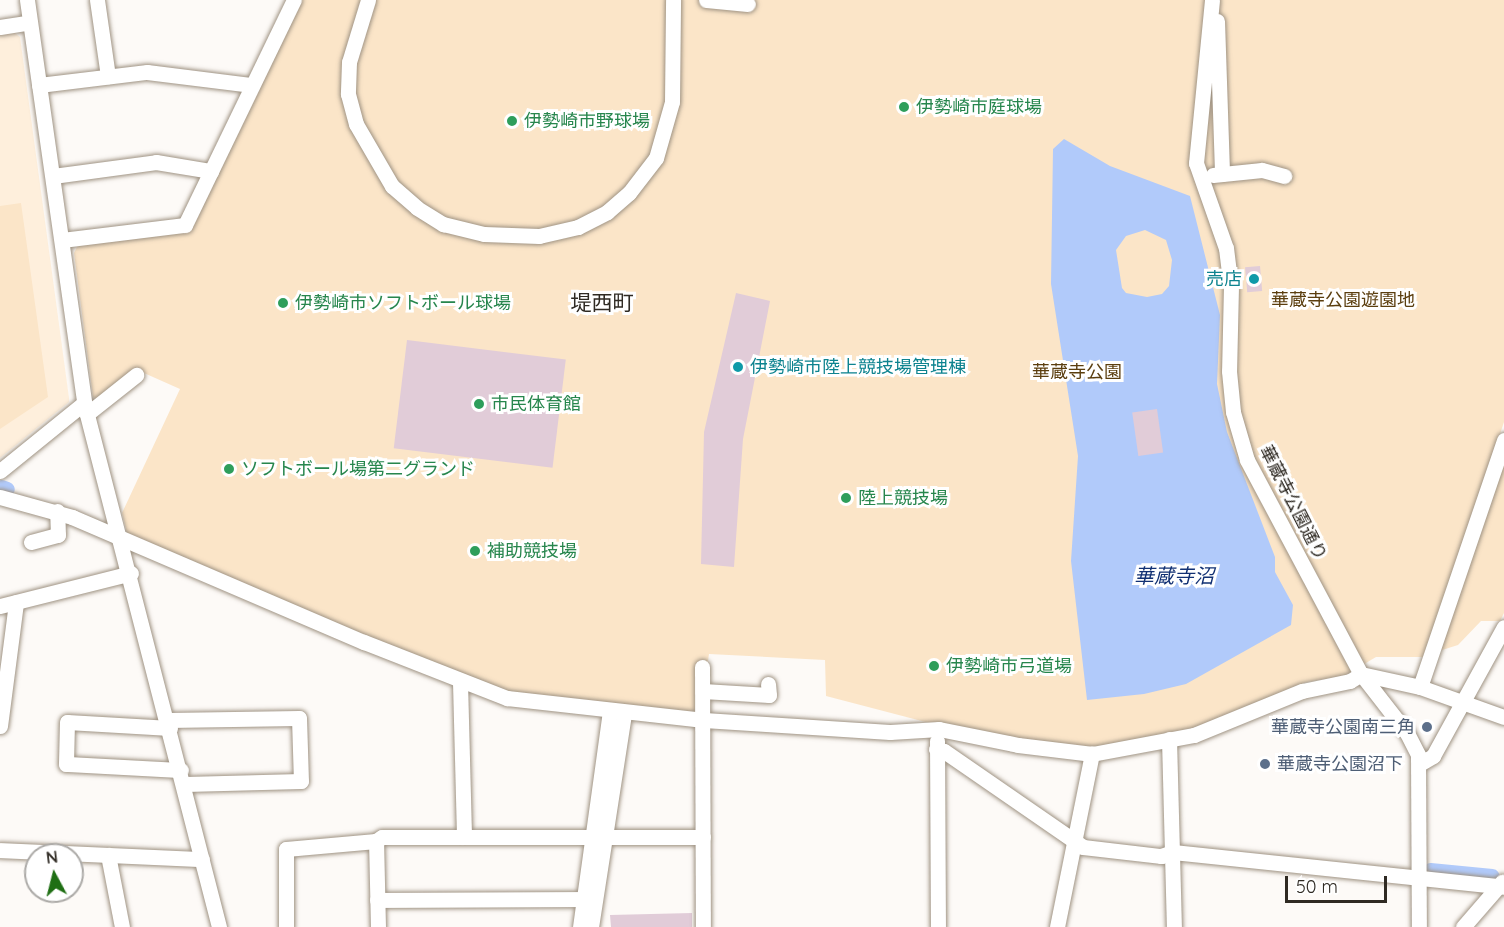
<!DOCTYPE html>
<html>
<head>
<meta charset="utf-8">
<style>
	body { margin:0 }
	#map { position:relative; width:1504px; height:927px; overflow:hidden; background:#fdfaf7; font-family:Quicksand,"Noto Sans JP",sans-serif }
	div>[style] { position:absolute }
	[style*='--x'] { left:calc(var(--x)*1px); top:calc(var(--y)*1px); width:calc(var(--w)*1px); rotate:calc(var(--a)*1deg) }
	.built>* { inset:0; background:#feefdc }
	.green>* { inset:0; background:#fbe5c8 }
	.water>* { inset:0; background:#b1cafa }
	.canal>* { height:15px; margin:-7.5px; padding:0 7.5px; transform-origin:7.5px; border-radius:7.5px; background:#b1cafa }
	.building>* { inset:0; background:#e1ccd8; transform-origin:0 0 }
	.roads { filter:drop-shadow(0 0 2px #9f9383) drop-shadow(0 0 2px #9f9383) }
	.minor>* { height:15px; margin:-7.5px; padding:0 7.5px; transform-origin:7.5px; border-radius:7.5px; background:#fff }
	.dots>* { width:16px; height:16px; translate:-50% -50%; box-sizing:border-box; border:3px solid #fff; border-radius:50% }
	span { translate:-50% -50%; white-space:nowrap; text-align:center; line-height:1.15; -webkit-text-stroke:6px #fff; paint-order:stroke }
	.leisure-label { font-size:18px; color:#27864d }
	.left { translate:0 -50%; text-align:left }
	.culture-label { font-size:18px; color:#0d838f }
	.right { translate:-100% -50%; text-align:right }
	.park-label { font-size:18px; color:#5b3e0f }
	.street-label { font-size:18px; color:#2f2a23 }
	.service-label { font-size:18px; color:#4e5e75 }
	.water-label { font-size:20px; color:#113073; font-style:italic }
	.quarter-label { font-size:21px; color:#2f2a23 }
	.north { position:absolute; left:24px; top:843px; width:60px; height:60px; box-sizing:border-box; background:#fff; border:2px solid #acaaa7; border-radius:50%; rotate:353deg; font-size:16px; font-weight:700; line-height:24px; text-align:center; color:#2f2a23 }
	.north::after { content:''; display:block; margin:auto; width:21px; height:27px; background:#1f6f14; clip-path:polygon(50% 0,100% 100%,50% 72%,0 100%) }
	.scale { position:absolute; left:1285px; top:876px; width:102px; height:27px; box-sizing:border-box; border:3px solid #2f2a23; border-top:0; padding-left:8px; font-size:18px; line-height:21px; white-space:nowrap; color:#2f2a23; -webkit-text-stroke:4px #fff; paint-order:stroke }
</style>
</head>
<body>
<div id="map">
	<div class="built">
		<i style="clip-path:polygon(12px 31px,20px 37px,69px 398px,69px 402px,0 458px,0 33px)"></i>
	</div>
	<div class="green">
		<i style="clip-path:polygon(302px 0,1504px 0,1504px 422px,1425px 657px,1376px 657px,1344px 676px,1306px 682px,1201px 727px,1083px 749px,937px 725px,826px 696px,825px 660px,709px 654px,700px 714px,500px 691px,129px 541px,122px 513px,180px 389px,135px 369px,98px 399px,93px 397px,74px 253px,78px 245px,190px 229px,281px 33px)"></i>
		<i style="clip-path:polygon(21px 203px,48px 397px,0 429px,0 206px)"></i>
		<i style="clip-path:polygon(1504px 462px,1504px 613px,1500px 621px,1481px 621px,1458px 645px,1439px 651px)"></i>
	</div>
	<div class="water">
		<i style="clip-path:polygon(evenodd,1064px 139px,1110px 166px,1190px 196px,1220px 315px,1217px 384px,1227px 432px,1275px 557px,1275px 572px,1293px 605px,1291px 625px,1186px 684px,1144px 694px,1087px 700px,1071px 561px,1078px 456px,1051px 284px,1053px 149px,1064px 139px,1145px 230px,1166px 240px,1172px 260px,1169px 286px,1162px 294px,1147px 297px,1126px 293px,1122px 288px,1116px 250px,1126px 236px,1145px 230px)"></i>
	</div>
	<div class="canal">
		<i style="--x:1;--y:487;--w:6;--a:18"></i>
		<i style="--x:1430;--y:870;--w:62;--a:5.5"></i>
	</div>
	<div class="building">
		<i style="left:1260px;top:266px;width:25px;height:15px;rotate:85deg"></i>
		<i style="clip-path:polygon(736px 293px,770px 301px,743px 439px,734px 567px,701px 564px,704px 432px)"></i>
		<i style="left:407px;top:340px;width:160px;height:109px;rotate:7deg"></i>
		<i style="left:1157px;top:409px;width:44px;height:25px;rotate:82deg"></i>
		<i style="clip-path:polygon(692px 913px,692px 927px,611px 927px,610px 915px)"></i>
	</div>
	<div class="roads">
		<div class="minor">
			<i style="--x:27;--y:0;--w:407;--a:81.9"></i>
			<i style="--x:84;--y:403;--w:541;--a:75.55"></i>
			<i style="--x:97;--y:0;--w:77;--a:81.8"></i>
			<i style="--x:368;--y:0;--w:65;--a:107"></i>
			<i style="--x:349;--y:62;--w:32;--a:92"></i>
			<i style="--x:348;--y:94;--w:31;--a:75"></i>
			<i style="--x:356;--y:124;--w:72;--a:59.9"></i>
			<i style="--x:392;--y:186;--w:33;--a:41"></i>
			<i style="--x:417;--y:208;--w:31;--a:32"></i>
			<i style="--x:443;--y:224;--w:42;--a:13.7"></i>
			<i style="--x:484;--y:234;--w:55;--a:2.1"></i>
			<i style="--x:539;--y:236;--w:40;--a:-13"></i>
			<i style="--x:578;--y:227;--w:33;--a:-27"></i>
			<i style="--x:607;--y:212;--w:29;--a:-41"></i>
			<i style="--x:629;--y:193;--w:44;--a:-52.4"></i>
			<i style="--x:656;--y:158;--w:58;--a:-74.1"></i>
			<i style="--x:672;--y:102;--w:102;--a:-89.4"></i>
			<i style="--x:706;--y:0;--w:42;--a:5.4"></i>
			<i style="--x:1212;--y:0;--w:164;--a:95.6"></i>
			<i style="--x:1196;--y:163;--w:90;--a:70.6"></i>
			<i style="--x:1226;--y:248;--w:38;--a:83"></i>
			<i style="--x:1231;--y:286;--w:85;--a:91.3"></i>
			<i style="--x:1229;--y:371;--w:41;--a:84.4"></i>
			<i style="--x:1233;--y:412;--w:50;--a:73.7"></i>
			<i style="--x:1247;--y:460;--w:242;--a:62"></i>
			<i style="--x:1361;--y:674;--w:75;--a:52.1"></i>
			<i style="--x:1407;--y:733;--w:25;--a:63"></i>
			<i style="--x:1418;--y:755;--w:172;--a:89.7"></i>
			<i style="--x:1217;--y:21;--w:153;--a:88.1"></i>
			<i style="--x:0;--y:27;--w:30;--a:-9"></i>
			<i style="--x:39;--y:85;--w:109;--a:-6.9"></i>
			<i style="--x:147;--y:72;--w:106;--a:7.1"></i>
			<i style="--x:1213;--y:175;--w:49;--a:-5.8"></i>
			<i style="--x:1262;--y:170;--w:23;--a:15"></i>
			<i style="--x:53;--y:176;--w:104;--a:-7.7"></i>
			<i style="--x:156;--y:162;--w:56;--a:9.3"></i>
			<i style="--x:62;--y:240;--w:124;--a:-7"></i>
			<i style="--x:185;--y:225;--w:250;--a:-64.2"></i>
			<i style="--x:87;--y:414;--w:63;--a:-38.5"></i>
			<i style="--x:0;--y:471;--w:108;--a:-39"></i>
			<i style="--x:0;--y:497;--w:75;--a:15.5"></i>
			<i style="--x:72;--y:517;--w:318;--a:23.2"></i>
			<i style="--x:364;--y:642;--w:154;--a:21.4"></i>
			<i style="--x:507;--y:698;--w:198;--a:6.4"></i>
			<i style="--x:704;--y:720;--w:186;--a:3.7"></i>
			<i style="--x:890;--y:732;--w:49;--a:-3.5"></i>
			<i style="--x:939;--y:729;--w:81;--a:11.4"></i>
			<i style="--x:1018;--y:745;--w:75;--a:6.9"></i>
			<i style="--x:1092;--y:754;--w:104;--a:-10.6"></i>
			<i style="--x:1194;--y:735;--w:117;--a:-22.2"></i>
			<i style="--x:1302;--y:691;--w:49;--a:-11.8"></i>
			<i style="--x:1350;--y:681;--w:13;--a:-32"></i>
			<i style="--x:1361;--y:674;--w:60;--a:12.4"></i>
			<i style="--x:1420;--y:687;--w:89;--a:19.7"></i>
			<i style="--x:31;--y:542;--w:28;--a:-15"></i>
			<i style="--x:58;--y:535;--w:24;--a:-92"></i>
			<i style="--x:0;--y:606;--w:135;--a:-14.1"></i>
			<i style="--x:702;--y:667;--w:260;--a:89.8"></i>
			<i style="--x:460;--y:682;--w:155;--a:88.5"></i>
			<i style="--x:1420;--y:687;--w:261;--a:-71.2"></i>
			<i style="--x:703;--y:691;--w:66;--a:3.5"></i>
			<i style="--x:769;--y:695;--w:11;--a:-95"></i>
			<i style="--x:168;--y:720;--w:131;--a:-0.9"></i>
			<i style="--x:299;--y:718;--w:63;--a:88.2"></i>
			<i style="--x:301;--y:781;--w:116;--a:178.5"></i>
			<i style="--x:0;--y:726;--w:125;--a:-82.6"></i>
			<i style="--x:170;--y:728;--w:103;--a:-176.7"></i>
			<i style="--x:67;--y:722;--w:42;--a:91.4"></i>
			<i style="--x:66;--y:764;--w:115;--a:3"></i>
			<i style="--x:1169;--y:739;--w:188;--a:88.5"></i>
			<i style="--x:937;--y:741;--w:186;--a:89.7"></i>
			<i style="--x:936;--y:749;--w:8;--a:14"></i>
			<i style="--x:944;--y:751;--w:169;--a:34.6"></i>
			<i style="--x:1083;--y:847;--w:79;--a:6.6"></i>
			<i style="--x:1161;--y:856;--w:13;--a:-18"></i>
			<i style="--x:1173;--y:852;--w:333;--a:6"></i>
			<i style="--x:1421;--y:763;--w:14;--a:-30"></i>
			<i style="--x:1433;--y:756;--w:147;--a:-61.2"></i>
			<i style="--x:0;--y:850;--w:202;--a:2.6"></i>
			<i style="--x:108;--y:855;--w:73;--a:79"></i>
			<i style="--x:377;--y:900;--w:207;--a:-0.3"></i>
			<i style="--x:286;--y:927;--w:78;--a:-90"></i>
			<i style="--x:286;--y:849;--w:90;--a:-5.1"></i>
			<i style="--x:378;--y:927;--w:86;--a:-91.3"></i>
			<i style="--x:376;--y:841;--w:7;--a:-34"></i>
			<i style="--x:382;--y:837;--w:321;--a:0"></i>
			<i style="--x:580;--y:927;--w:218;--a:-82.1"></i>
			<i style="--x:591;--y:927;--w:217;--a:-81.2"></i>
			<i style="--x:1057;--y:927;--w:177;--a:-78.6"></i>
			<i style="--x:1463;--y:927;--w:60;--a:-49.1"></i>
		</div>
	</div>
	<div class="dots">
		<i style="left:904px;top:107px;background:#2e9e5b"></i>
		<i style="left:512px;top:121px;background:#2e9e5b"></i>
		<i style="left:1254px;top:279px;background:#0f9aa8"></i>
		<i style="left:283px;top:303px;background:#2e9e5b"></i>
		<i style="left:738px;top:367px;background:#0f9aa8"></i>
		<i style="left:479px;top:404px;background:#2e9e5b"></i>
		<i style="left:229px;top:469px;background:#2e9e5b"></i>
		<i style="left:846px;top:498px;background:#2e9e5b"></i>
		<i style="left:475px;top:551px;background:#2e9e5b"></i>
		<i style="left:934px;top:666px;background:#2e9e5b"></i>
		<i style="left:1427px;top:727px;background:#5c6f8a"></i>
		<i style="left:1265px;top:764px;background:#5c6f8a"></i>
	</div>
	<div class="leisure-label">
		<span class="left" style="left:916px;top:107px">伊勢崎市庭球場</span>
		<span class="left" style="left:524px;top:121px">伊勢崎市野球場</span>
		<span class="left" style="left:295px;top:303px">伊勢崎市ソフトボール球場</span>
		<span class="left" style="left:491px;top:404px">市民体育館</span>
		<span class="left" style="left:241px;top:469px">ソフトボール場第二グランド</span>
		<span class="left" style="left:858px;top:498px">陸上競技場</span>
		<span class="left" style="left:487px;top:551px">補助競技場</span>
		<span class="left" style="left:946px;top:666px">伊勢崎市弓道場</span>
	</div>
	<div class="culture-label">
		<span class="right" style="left:1242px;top:279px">売店</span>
		<span class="left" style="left:750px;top:367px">伊勢崎市陸上競技場管理棟</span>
	</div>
	<div class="park-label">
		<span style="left:1343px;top:300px">華蔵寺公園遊園地</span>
		<span style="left:1077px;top:372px">華蔵寺公園</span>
	</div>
	<div class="street-label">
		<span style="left:1293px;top:503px;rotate:63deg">華蔵寺公園通り</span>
	</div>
	<div class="service-label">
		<span class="right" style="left:1415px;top:727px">華蔵寺公園南三角</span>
		<span class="left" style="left:1277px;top:764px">華蔵寺公園沼下</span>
	</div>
	<div class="water-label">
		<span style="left:1174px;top:575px">華蔵寺沼</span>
	</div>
	<div class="quarter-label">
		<span style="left:602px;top:302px">堤西町</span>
	</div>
	<div class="north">N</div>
	<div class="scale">50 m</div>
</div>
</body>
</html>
